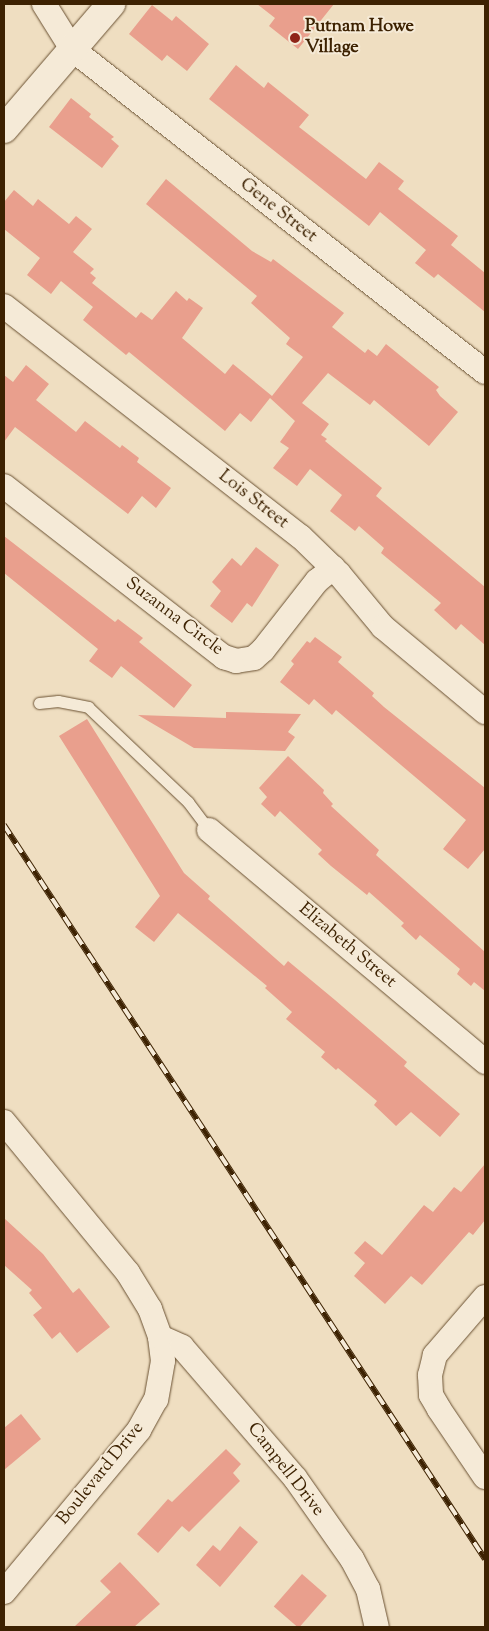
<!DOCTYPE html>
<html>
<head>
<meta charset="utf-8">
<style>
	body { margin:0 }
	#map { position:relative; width:489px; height:1631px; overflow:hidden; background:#efdec1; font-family:"Sorts Mill Goudy",serif }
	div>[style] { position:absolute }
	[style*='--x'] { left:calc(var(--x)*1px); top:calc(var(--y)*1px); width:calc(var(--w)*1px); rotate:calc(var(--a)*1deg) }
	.building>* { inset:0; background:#e99f8d; transform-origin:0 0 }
	.roads { filter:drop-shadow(0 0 1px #6a5132) drop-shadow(0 0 1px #6a5132) }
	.lane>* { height:11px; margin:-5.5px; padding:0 5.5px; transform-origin:5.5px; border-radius:5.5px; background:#f5ead7 }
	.street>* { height:24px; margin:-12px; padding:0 12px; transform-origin:12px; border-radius:12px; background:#f5ead7 }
	.secondary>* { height:28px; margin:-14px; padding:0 14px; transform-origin:14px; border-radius:14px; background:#f5ead7 }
	.rail>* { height:5.5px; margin-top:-2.75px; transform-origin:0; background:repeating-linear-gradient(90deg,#f5ead7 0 11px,#3d2202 0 22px); box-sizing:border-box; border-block:1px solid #3d2202 }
	.dots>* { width:14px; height:14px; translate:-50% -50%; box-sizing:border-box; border:2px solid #f5ead7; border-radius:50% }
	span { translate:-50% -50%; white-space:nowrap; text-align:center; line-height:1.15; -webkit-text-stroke:4px #f5ead7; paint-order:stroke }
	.poi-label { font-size:18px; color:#3d2202; font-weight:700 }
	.left { translate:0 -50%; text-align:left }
	.street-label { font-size:18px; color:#3d2202 }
	.frame { position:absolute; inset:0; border:5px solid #3d2202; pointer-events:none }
</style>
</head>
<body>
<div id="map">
	<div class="building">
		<i style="clip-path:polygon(257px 4px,334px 4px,298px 49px,269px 26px,275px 18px)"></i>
		<i style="clip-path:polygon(152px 5px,172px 21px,176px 16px,209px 44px,187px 71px,167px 55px,162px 61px,129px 34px)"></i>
		<i style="clip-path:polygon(236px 65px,264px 88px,268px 82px,309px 115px,299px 127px,366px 179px,379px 162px,404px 181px,398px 189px,458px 236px,451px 245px,485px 273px,485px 312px,438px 274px,434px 278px,415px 263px,426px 250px,380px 212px,369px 226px,209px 99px)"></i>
		<i style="clip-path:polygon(71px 98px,91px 114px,89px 117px,114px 137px,111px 139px,119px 146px,102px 168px,49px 127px)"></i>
		<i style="clip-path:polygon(166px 179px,252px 251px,271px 262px,273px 259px,344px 313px,332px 327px,365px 353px,368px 349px,377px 356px,386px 344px,439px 387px,436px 390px,440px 396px,458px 412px,429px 446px,374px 400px,370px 405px,328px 373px,302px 403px,329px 424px,321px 435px,327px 439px,325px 441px,382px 488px,376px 496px,485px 587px,485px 645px,461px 624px,456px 630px,434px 610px,441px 603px,381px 553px,384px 548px,359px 526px,355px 531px,330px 511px,342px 495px,310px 469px,297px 486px,273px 468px,289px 448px,280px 442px,295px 421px,270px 398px,251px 422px,240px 413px,225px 431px,129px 352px,126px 355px,83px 320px,93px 307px,61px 281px,51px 294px,27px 275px,40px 258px,4px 229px,4px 202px,14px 190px,33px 206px,38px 199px,69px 224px,76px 216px,92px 229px,73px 252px,94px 269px,90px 273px,96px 278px,92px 283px,136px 318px,141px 312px,152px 320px,176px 291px,187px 301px,189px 298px,203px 308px,182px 338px,225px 374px,233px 364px,272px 396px,303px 357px,286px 344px,290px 338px,251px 303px,257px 296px,146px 204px)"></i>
		<i style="clip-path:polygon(26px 365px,49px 384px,36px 400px,76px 432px,85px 421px,120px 448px,122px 445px,139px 458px,137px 462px,171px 488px,156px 508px,142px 496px,128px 514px,15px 427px,4px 442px,4px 375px,13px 382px)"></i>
		<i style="clip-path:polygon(4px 536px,115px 622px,118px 619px,143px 638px,139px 642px,192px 685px,174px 708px,121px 666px,112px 678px,89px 661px,98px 649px,4px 573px)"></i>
		<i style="clip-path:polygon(256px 547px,279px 565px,252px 607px,247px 603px,232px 623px,210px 606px,221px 591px,212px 582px,232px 558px,241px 566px)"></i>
		<i style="clip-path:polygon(315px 637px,342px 657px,338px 662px,374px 693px,372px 696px,384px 707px,485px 788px,485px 849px,468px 869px,443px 849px,466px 820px,336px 710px,332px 715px,314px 699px,309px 705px,280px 682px,294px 664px,291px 661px,307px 641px,310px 643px)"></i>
		<i style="clip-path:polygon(226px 712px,301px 714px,288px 732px,295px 737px,285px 751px,194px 748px,138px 715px,226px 718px)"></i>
		<i style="clip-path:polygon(87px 719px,184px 873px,210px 896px,208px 899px,284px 966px,288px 961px,335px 1000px,407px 1062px,404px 1066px,460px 1114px,440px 1137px,411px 1112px,396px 1126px,374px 1105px,377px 1101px,338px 1068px,336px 1070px,321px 1057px,325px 1052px,286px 1019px,292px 1012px,265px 988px,267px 986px,178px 913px,154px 942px,135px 927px,160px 896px,59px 736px)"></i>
		<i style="clip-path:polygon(288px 756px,324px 790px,323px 793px,333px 804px,331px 806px,379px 850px,376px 855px,485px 952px,485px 991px,474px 982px,471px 986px,457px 974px,460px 969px,420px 935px,416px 940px,401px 926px,404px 923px,369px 892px,367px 895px,331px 866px,318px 854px,322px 850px,280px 811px,275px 817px,261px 804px,267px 797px,259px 788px)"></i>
		<i style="clip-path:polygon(485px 1164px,485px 1220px,473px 1235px,469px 1232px,422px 1285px,411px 1276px,385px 1304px,354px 1276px,365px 1263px,354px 1253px,365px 1241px,382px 1255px,424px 1205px,433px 1212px,454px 1187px,461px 1192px)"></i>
		<i style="clip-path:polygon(4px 1218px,43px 1254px,73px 1293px,79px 1288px,110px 1327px,77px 1353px,60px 1332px,52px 1339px,33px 1315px,42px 1308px,29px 1293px,32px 1290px,4px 1265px)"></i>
		<i style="clip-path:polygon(21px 1414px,41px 1439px,4px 1470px,4px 1428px)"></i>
		<i style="clip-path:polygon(226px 1449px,241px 1464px,233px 1473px,240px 1481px,189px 1532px,182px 1526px,158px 1553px,137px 1534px,168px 1499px,172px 1502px)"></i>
		<i style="clip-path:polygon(240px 1526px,258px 1542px,220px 1587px,196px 1565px,213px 1545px,220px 1551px)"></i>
		<i style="clip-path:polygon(120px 1562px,160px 1604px,134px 1627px,74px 1627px,111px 1592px,100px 1581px)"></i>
		<i style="left:302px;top:1574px;width:33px;height:43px;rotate:41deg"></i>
	</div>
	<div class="roads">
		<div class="lane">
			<i style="--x:39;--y:703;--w:19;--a:-6"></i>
			<i style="--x:58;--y:701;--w:31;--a:11"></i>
			<i style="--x:88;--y:707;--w:138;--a:43.5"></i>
			<i style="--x:188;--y:802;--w:35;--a:53"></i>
		</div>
		<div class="street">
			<i style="--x:44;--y:4;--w:53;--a:58.1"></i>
			<i style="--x:72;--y:49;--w:524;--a:38.03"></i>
			<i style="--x:4;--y:306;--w:376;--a:37.9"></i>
			<i style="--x:301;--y:537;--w:53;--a:44.2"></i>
			<i style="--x:339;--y:574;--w:69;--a:50.3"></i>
			<i style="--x:383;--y:627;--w:133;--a:39.8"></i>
			<i style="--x:4;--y:486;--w:279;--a:37.9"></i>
			<i style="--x:224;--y:657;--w:13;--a:18"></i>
			<i style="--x:236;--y:661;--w:18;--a:-9"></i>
			<i style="--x:254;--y:658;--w:12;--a:-42"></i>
			<i style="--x:263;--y:650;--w:88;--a:-52"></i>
			<i style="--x:317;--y:581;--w:21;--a:-39"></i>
			<i style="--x:209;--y:830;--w:361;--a:40"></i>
			<i style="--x:4;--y:1122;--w:195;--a:50.6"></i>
			<i style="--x:128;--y:1273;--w:42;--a:58.6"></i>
			<i style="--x:150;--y:1309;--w:30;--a:70"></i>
			<i style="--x:160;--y:1337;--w:24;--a:83"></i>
			<i style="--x:163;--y:1361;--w:39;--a:100"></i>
			<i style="--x:156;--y:1399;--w:35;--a:119"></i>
			<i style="--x:139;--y:1430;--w:211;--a:129.8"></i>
			<i style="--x:485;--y:1297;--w:77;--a:130.8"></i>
			<i style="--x:435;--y:1355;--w:21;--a:104"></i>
			<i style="--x:430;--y:1375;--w:20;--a:87"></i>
			<i style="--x:431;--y:1395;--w:16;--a:60"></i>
			<i style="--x:439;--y:1409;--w:82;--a:55.9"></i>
			<i style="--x:160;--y:1337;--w:24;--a:24"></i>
			<i style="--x:182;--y:1347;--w:173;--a:49.2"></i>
			<i style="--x:295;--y:1478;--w:99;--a:54.9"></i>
			<i style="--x:352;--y:1559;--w:34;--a:62"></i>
			<i style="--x:368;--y:1589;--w:39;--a:77"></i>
		</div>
		<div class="secondary">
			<i style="--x:4;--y:129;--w:165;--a:-49.4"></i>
		</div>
	</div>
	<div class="rail">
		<i style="--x:4;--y:825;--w:878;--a:56.76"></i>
	</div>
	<div class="dots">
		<i style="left:295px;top:38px;background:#8f2418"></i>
	</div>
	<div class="poi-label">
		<span class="left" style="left:305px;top:38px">Putnam Howe<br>Village</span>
	</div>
	<div class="street-label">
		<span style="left:278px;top:211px;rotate:38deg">Gene Street</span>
		<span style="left:253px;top:500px;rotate:38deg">Lois Street</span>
		<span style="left:174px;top:617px;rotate:37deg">Suzanna Circle</span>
		<span style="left:347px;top:946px;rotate:40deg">Elizabeth Street</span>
		<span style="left:285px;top:1470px;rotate:52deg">Campell Drive</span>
		<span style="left:101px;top:1474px;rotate:-51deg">Boulevard Drive</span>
	</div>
	<div class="frame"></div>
</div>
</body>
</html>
